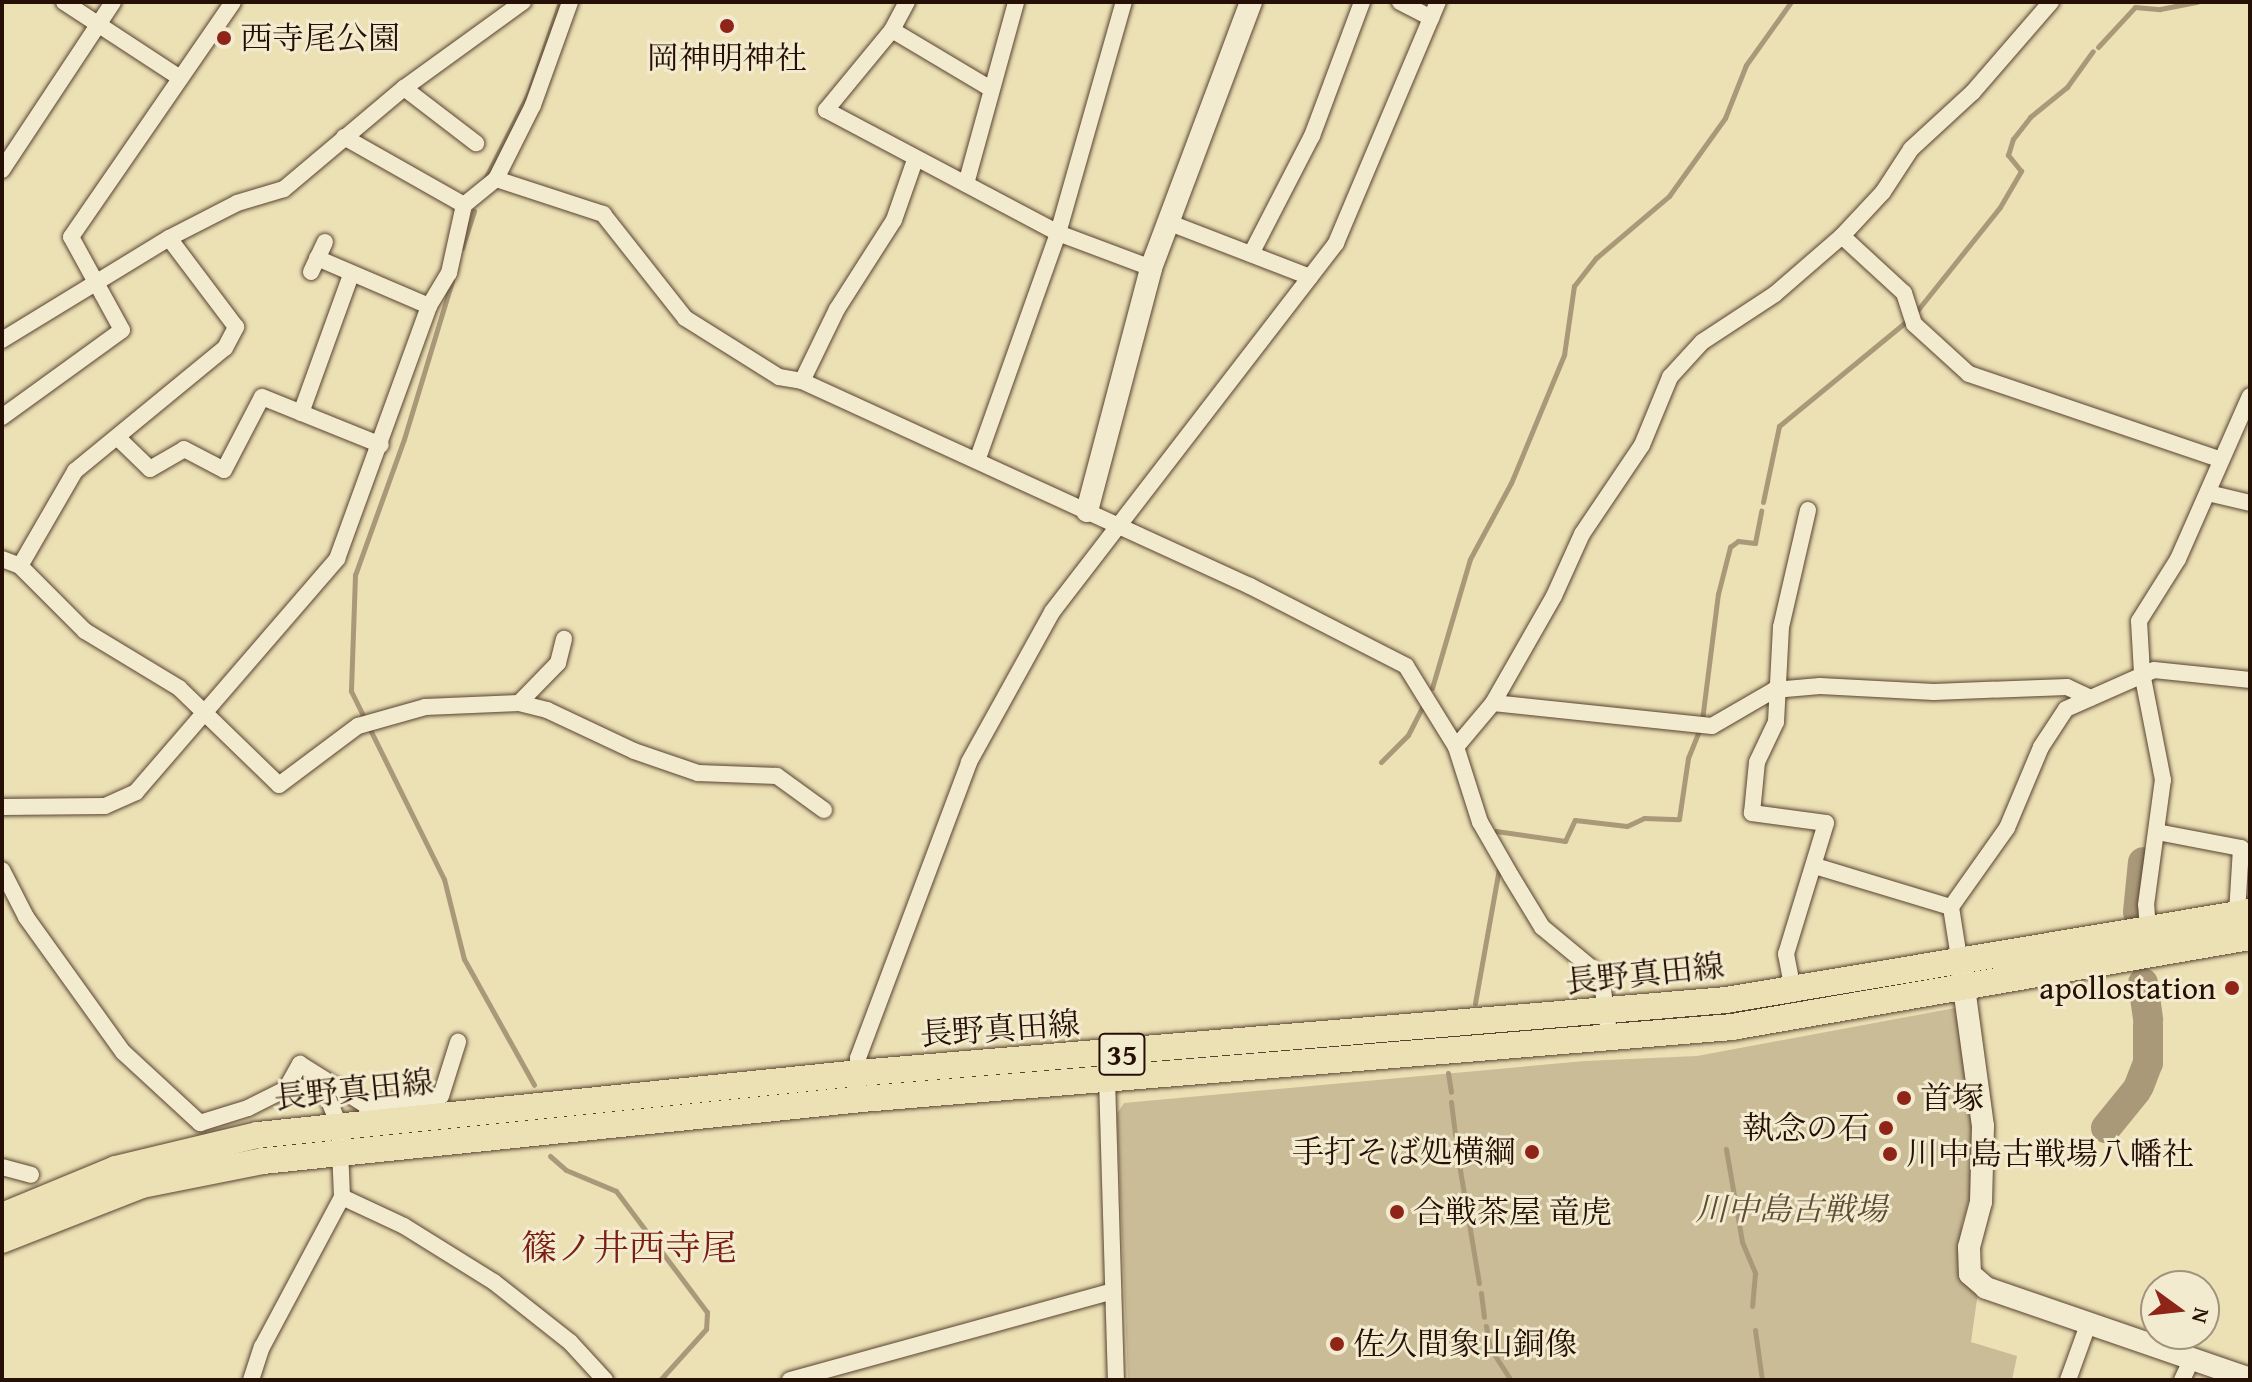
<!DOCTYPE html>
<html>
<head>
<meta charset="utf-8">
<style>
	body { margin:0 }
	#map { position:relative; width:2252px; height:1382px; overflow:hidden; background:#ece0b5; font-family:"Gentium Book Plus","Noto Serif JP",serif }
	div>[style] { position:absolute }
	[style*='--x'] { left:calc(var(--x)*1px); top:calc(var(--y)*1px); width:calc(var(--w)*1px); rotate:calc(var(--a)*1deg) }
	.green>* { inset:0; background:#cabc97 }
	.stream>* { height:5px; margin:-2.5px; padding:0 2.5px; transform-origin:2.5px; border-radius:2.5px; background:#a99979 }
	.river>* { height:30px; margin:-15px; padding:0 15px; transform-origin:15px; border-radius:15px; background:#a99979 }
	.roads { filter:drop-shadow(0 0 2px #584330) drop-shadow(0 0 2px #584330) }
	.street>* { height:16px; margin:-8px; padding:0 8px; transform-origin:8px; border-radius:8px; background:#f3ebcf }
	.secondary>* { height:22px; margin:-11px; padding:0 11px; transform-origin:11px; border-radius:11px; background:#f3ebcf }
	.primary>* { height:26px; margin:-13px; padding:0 13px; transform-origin:13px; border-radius:13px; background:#ece0b5 }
	.dots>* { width:22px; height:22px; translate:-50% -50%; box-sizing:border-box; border:4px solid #f3ebcf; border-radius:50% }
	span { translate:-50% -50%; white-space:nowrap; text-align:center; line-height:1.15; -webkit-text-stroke:6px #f3ebcf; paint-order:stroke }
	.shield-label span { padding:2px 6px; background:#f3ebcf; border:2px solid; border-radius:6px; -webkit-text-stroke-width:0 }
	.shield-label { font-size:30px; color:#260f04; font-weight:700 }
	.poi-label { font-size:32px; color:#260f04 }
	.left { translate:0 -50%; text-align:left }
	.right { translate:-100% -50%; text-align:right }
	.street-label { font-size:32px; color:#260f04 }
	.park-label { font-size:32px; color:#5f4c37; font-style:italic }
	.quarter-label { font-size:36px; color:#7a1f14 }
	.frame { position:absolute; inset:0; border:4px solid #260f04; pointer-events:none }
	.north { position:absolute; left:2140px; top:1270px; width:80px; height:80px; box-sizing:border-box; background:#f3ebcf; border:2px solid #a1937e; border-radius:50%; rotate:105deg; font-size:22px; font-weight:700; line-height:32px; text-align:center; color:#260f04 }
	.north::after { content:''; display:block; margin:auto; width:28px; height:36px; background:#8f2418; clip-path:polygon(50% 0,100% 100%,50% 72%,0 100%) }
</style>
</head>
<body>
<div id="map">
	<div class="green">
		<i style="clip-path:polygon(1955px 1008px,1977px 1139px,1974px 1184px,1962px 1223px,1958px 1268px,1978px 1292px,1971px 1342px,2017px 1356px,2012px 1380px,1128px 1380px,1117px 1114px,1124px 1103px,1585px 1061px,1697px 1056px)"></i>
	</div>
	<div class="stream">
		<i style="--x:2098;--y:47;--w:54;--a:-47.2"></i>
		<i style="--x:2135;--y:7;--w:25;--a:5"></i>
		<i style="--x:2160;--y:9;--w:38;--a:-11"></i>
		<i style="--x:484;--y:181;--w:97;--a:-63.2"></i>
		<i style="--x:528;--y:94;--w:97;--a:-70.8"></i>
		<i style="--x:462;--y:248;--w:39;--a:-72"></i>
		<i style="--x:452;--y:281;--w:165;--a:106.9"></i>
		<i style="--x:404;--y:439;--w:145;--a:109.8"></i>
		<i style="--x:355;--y:575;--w:116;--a:92"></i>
		<i style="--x:351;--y:691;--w:210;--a:63.7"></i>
		<i style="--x:444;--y:879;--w:82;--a:76"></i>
		<i style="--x:464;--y:959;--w:144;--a:60.9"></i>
		<i style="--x:1916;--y:312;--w:134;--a:-51.3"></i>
		<i style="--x:2000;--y:207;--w:42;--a:-59.7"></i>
		<i style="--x:2021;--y:171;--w:21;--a:-129"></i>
		<i style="--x:2008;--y:155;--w:17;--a:-73"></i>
		<i style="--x:2013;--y:139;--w:28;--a:-52"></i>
		<i style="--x:2030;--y:117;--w:48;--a:-39"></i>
		<i style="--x:2067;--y:87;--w:44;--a:-54.2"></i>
		<i style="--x:1763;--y:502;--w:78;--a:-78.1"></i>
		<i style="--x:1779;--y:426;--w:167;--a:-39.4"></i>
		<i style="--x:1432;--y:688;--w:134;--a:-73.6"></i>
		<i style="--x:1470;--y:559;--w:86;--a:-61.7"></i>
		<i style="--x:1511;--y:483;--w:139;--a:-67.5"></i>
		<i style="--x:1564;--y:355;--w:70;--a:-81.8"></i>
		<i style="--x:1574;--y:286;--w:36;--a:-52"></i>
		<i style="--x:1596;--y:258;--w:96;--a:-40.3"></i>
		<i style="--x:1669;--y:196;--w:96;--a:-54.3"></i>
		<i style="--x:1725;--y:118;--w:57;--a:-68.4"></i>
		<i style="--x:1746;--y:65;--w:77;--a:-54.5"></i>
		<i style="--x:1702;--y:720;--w:127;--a:-82.8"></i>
		<i style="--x:1718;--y:594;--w:49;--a:-75.7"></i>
		<i style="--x:1730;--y:547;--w:10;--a:-37"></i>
		<i style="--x:1738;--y:541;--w:17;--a:7"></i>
		<i style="--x:1755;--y:543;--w:33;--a:-79"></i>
		<i style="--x:1381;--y:762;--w:38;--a:-45"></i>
		<i style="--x:1408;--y:735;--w:31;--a:-63"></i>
		<i style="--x:1496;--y:831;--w:70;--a:8.2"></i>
		<i style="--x:1565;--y:841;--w:23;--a:-65"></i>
		<i style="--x:1575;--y:820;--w:52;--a:6.6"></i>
		<i style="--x:1627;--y:826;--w:19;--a:-25"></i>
		<i style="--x:1644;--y:818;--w:35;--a:2"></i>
		<i style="--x:1679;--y:819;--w:62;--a:-81.6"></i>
		<i style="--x:1688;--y:758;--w:32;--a:-68"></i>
		<i style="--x:1475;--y:1003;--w:137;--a:-79.9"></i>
		<i style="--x:1448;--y:1073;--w:19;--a:81"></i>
		<i style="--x:1451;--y:1102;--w:33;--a:83"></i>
		<i style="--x:1456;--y:1146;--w:139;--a:80.5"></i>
		<i style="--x:1726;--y:1149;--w:94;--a:80.2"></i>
		<i style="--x:1742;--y:1242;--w:34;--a:67"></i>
		<i style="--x:1755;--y:1273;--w:33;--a:95"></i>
		<i style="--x:550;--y:1156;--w:21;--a:41"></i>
		<i style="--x:566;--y:1170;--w:54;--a:22.8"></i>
		<i style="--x:616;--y:1191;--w:151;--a:53.1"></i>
		<i style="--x:707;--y:1312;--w:17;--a:93"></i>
		<i style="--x:706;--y:1329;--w:69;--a:132"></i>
		<i style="--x:1481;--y:1293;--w:24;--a:83"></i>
		<i style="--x:1486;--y:1326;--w:22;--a:80"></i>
		<i style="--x:1490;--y:1348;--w:38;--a:57"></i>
		<i style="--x:1755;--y:1330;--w:50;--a:82"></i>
	</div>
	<div class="river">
		<i style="--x:2138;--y:912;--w:50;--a:-84.3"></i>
		<i style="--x:2143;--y:983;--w:37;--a:82"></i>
		<i style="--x:2139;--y:1086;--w:25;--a:-69"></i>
		<i style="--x:2148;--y:1063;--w:38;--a:-90"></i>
		<i style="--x:2106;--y:1128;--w:48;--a:-51"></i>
	</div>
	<div class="roads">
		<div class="street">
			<i style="--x:64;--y:2;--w:139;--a:33.2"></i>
			<i style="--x:1400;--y:2;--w:35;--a:27"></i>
			<i style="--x:892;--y:30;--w:32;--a:-62"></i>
			<i style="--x:404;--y:88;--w:91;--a:37.4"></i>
			<i style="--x:991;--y:89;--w:115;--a:-149.2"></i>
			<i style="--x:892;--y:30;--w:104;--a:129.5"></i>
			<i style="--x:826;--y:110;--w:263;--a:27.9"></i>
			<i style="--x:1058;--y:233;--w:99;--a:20.6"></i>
			<i style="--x:344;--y:137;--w:138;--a:29.5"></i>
			<i style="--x:915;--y:160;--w:64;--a:109.3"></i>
			<i style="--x:894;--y:220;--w:106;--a:122.6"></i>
			<i style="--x:837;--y:309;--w:80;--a:115.9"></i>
			<i style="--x:802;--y:381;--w:493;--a:24.6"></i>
			<i style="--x:1250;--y:586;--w:175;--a:27.1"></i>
			<i style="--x:1406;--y:666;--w:95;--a:58.3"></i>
			<i style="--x:1456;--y:747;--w:79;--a:72.3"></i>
			<i style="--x:1480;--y:822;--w:62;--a:60.1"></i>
			<i style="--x:1511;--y:876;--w:60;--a:58.7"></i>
			<i style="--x:1542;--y:927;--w:77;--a:39.7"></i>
			<i style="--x:1601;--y:976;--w:64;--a:81.9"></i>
			<i style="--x:2;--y:170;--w:201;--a:-56.5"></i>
			<i style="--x:496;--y:179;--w:113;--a:18.1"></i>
			<i style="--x:603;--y:214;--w:132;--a:51.7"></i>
			<i style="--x:685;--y:318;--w:111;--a:32.1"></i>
			<i style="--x:779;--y:377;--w:23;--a:10"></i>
			<i style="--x:966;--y:184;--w:189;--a:-74.6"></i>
			<i style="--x:1170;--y:223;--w:150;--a:21.1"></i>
			<i style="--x:1842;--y:236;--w:84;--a:42.6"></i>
			<i style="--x:1904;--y:293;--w:33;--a:72"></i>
			<i style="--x:1914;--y:324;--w:74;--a:42.3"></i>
			<i style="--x:1969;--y:374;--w:266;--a:18.8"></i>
			<i style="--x:1251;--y:254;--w:133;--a:-62.7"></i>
			<i style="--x:1312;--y:136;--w:143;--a:-69.5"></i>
			<i style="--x:317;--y:258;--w:122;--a:23.2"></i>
			<i style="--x:311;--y:272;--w:33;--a:-65"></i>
			<i style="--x:2;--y:340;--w:196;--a:-31.4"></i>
			<i style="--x:169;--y:238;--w:76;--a:-27.2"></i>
			<i style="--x:237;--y:203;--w:49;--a:-16.6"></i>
			<i style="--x:284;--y:189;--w:157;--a:-40.1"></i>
			<i style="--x:404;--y:88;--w:147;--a:-35.9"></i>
			<i style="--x:301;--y:413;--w:147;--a:-70.1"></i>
			<i style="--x:2;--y:417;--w:148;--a:-35.9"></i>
			<i style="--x:122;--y:330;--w:106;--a:-118.7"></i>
			<i style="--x:71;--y:237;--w:285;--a:-55.4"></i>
			<i style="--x:117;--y:437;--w:46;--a:44.1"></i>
			<i style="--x:150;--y:469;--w:39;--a:-30"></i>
			<i style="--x:184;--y:449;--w:45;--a:27.7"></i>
			<i style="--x:224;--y:470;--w:82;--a:-62.5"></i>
			<i style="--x:262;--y:397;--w:128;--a:22"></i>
			<i style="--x:978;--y:458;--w:239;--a:-70.4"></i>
			<i style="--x:1058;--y:233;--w:240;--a:-74.1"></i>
			<i style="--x:2208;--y:493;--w:43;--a:13.4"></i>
			<i style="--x:2;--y:559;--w:19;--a:21"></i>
			<i style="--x:20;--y:566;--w:92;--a:45"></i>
			<i style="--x:85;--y:631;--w:110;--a:31.2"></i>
			<i style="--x:179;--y:688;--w:139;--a:44.1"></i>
			<i style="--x:279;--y:785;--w:99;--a:-36.8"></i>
			<i style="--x:358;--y:726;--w:70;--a:-15.8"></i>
			<i style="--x:425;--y:707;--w:94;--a:-2.4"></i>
			<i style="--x:519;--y:703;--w:29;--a:14"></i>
			<i style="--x:547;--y:710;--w:96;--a:25.2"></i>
			<i style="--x:634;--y:751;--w:68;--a:19"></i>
			<i style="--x:698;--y:773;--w:79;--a:2.2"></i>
			<i style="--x:777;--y:776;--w:58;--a:35.9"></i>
			<i style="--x:20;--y:566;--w:110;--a:-59.9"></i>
			<i style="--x:75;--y:471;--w:194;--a:-39.4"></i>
			<i style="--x:225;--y:348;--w:24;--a:-62"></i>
			<i style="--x:236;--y:327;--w:111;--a:-127"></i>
			<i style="--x:519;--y:703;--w:56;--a:-45.7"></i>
			<i style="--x:558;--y:663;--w:25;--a:-76"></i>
			<i style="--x:1493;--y:703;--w:220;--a:6"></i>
			<i style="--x:1712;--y:726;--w:72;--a:-30.1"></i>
			<i style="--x:1774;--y:690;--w:46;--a:-5"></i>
			<i style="--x:1820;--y:686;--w:114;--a:3"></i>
			<i style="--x:1934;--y:692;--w:133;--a:-2.2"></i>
			<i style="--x:2067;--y:687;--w:26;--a:25"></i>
			<i style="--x:1456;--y:747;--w:57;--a:-49.9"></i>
			<i style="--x:1493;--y:703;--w:123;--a:-60.3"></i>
			<i style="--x:1554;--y:596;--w:68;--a:-65.7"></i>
			<i style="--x:1582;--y:534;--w:107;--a:-56"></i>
			<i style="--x:1642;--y:445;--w:74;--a:-67.6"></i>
			<i style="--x:1670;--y:377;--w:47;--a:-47.6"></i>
			<i style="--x:1702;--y:342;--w:87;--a:-33.3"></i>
			<i style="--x:1775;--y:294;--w:89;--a:-40.9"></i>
			<i style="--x:1842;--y:236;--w:60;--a:-47"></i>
			<i style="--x:1883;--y:192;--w:51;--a:-56.9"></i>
			<i style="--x:1911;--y:149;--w:84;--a:-42.6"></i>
			<i style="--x:1973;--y:92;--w:119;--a:-49.1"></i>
			<i style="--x:2;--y:807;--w:103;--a:-0.6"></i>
			<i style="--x:105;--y:806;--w:34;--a:-24"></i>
			<i style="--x:136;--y:792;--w:308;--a:-49.2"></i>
			<i style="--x:337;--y:559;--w:269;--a:-70"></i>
			<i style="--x:429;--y:306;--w:39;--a:-59"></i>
			<i style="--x:449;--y:273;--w:70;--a:-77.6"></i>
			<i style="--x:464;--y:205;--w:41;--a:-39.1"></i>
			<i style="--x:496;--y:179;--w:83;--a:-63.4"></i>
			<i style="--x:533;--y:105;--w:109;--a:-70.2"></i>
			<i style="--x:2157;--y:832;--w:86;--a:10.8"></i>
			<i style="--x:2241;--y:848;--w:66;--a:93.5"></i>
			<i style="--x:1815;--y:866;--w:142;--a:16.8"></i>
			<i style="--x:2;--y:870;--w:53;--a:62.9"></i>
			<i style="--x:26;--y:917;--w:166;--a:54.3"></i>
			<i style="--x:123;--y:1052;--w:105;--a:42.7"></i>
			<i style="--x:200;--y:1123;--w:50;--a:-17.4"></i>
			<i style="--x:248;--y:1108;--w:42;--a:-26.6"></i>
			<i style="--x:286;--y:1089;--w:27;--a:-4"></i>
			<i style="--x:313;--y:1087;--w:15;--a:28"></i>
			<i style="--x:326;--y:1094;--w:34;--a:67"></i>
			<i style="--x:339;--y:1125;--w:72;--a:87.6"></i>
			<i style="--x:342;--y:1197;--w:68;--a:25.1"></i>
			<i style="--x:404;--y:1226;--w:106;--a:31.9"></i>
			<i style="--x:494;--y:1282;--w:97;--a:38.3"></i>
			<i style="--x:570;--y:1342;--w:52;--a:47.4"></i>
			<i style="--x:2148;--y:931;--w:26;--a:-94"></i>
			<i style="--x:2146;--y:905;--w:126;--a:-82.3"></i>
			<i style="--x:2163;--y:780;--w:109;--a:-101.1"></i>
			<i style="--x:2142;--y:673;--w:52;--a:-93.3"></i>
			<i style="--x:2139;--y:621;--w:73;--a:-57.8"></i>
			<i style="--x:2178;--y:559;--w:178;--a:-66.2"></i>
			<i style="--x:1960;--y:964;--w:58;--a:-99"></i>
			<i style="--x:1951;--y:907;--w:97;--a:-54.7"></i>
			<i style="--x:2007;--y:828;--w:88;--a:-67.2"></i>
			<i style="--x:2041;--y:747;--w:45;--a:-56.7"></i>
			<i style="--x:2066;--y:709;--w:96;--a:-23.9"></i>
			<i style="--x:2154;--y:670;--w:97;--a:5.9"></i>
			<i style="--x:1793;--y:990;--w:37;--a:-101"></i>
			<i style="--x:1786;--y:954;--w:137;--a:-73"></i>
			<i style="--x:1826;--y:823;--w:75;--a:-172.3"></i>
			<i style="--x:1752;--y:813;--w:51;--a:-84.4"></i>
			<i style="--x:1757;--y:762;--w:44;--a:-64.6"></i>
			<i style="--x:1776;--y:722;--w:95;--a:-87"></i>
			<i style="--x:1781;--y:627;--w:120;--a:-77"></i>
			<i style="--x:1107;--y:1079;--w:301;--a:88.3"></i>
			<i style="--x:860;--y:1081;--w:23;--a:-95"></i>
			<i style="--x:858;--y:1058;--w:316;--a:-69.4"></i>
			<i style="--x:969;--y:762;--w:171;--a:-61"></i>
			<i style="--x:1052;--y:612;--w:466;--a:-52.4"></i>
			<i style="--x:1336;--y:243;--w:262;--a:-67.1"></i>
			<i style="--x:286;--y:1089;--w:29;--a:-61"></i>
			<i style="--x:300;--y:1064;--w:75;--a:32"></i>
			<i style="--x:364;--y:1104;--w:77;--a:-5.9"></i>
			<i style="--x:441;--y:1096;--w:57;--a:-72.5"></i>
			<i style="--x:2;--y:1167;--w:30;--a:15"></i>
			<i style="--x:251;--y:1380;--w:35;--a:-72"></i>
			<i style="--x:262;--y:1347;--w:170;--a:-61.9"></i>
			<i style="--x:790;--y:1380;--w:335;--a:-15.4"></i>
			<i style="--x:2068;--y:1380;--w:62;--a:-70.1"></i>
			<i style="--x:2182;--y:1380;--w:23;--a:-65"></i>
		</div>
		<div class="secondary">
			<i style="--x:1087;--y:511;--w:251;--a:-75.2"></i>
			<i style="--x:1151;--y:268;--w:284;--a:-69.4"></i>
			<i style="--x:1962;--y:973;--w:154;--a:82.2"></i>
			<i style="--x:1983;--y:1126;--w:76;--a:91.5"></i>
			<i style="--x:1981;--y:1202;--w:47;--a:104.9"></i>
			<i style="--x:1969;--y:1247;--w:27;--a:88"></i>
			<i style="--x:1970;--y:1274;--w:21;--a:41"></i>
			<i style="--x:1986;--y:1288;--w:279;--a:19"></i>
		</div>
		<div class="primary">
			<i style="--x:2;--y:1216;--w:123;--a:-22.4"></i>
			<i style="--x:116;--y:1169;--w:146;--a:-13.5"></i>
			<i style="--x:258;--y:1135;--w:604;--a:-5.89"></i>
			<i style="--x:859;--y:1073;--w:870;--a:-4.81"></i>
			<i style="--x:1726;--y:1000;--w:531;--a:-9.53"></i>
			<i style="--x:2;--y:1240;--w:150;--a:-21.4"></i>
			<i style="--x:142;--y:1185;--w:123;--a:-11.2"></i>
			<i style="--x:263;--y:1161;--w:602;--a:-5.91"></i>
			<i style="--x:862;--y:1099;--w:873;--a:-4.73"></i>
			<i style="--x:1732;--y:1027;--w:526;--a:-9.86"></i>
		</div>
	</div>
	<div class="dots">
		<i style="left:727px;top:26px;background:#8f2418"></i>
		<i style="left:224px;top:38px;background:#8f2418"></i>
		<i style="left:2232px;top:988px;background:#8f2418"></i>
		<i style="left:1904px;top:1098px;background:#8f2418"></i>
		<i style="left:1886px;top:1128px;background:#8f2418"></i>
		<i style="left:1532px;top:1152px;background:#8f2418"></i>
		<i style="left:1890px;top:1154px;background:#8f2418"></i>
		<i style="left:1397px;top:1212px;background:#8f2418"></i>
		<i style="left:1337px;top:1344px;background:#8f2418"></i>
	</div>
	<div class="shield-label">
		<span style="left:1122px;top:1054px">35</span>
	</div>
	<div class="poi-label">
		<span class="left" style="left:240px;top:38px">西寺尾公園</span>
		<span style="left:727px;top:58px">岡神明神社</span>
		<span class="right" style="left:2216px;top:988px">apollostation</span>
		<span class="left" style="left:1920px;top:1098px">首塚</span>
		<span class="right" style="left:1870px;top:1128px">執念の石</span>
		<span class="right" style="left:1516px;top:1152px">手打そば処横綱</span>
		<span class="left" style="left:1906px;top:1154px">川中島古戦場八幡社</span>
		<span class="left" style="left:1413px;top:1212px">合戦茶屋 竜虎</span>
		<span class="left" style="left:1353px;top:1344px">佐久間象山銅像</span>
	</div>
	<div class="street-label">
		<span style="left:1645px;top:974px;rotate:-6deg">長野真田線</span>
		<span style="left:1000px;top:1029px;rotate:-4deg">長野真田線</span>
		<span style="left:354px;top:1090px;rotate:-6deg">長野真田線</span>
	</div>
	<div class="park-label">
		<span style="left:1791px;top:1209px">川中島古戦場</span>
	</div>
	<div class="quarter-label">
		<span style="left:629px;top:1247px">篠ノ井西寺尾</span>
	</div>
	<div class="frame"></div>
	<div class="north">N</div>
</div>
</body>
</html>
